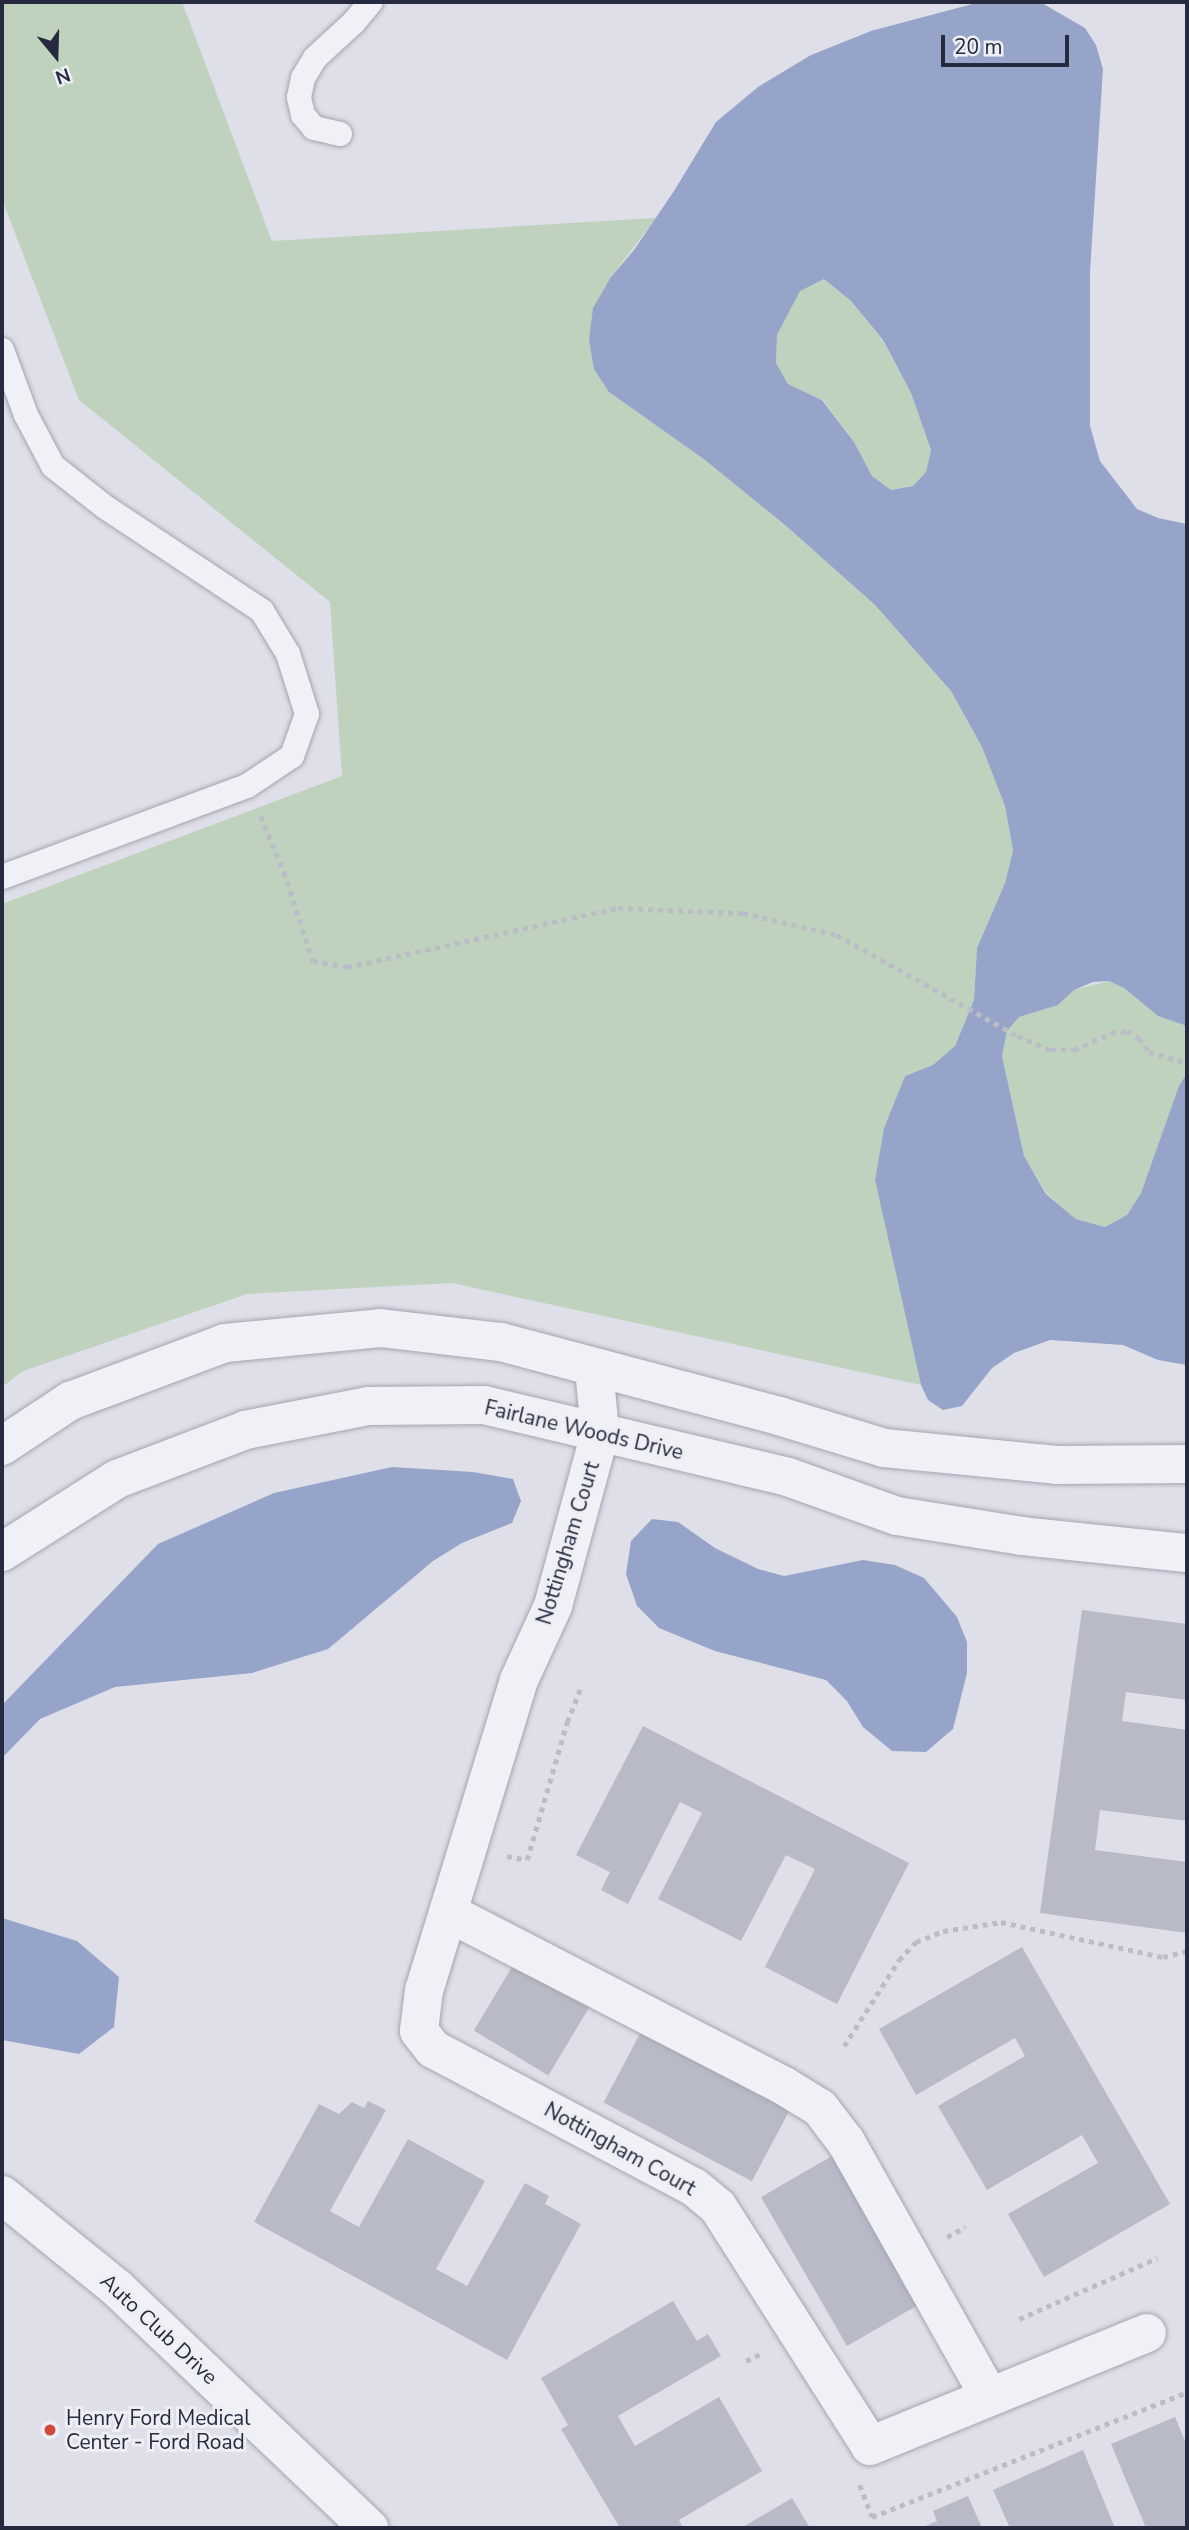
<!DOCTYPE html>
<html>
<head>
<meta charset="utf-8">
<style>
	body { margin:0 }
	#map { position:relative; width:1189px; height:2530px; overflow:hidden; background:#dedfe8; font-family:"Nunito Sans",sans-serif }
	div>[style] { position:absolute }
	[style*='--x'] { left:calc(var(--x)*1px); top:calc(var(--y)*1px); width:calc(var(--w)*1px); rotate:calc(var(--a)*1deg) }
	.green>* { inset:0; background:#bfd2be }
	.water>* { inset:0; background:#97a4c9 }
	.building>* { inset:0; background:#b8bac8; transform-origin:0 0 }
	.path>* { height:4.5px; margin-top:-2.25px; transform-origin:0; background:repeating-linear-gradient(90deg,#bbbdc6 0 5px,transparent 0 10px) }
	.roads { filter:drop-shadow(0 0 2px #a3a5b2) drop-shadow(0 0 2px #a3a5b2) }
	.service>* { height:24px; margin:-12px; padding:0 12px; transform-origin:12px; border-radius:12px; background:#f0f1f6 }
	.minor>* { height:38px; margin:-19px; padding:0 19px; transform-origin:19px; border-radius:19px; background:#f0f1f6 }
	.tertiary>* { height:38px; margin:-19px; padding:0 19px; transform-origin:19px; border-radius:19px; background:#f0f1f6 }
	.dots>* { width:19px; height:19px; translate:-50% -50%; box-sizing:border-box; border:4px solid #edeff5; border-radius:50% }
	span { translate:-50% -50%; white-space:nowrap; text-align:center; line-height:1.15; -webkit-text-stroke:6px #edeff5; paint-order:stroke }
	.street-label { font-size:21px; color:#262a3f }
	.poi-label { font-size:21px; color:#262a3f }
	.left { translate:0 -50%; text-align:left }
	.frame { position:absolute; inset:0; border:4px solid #262a3f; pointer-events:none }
	.north { position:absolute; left:21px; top:21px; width:70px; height:70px; -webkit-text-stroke:5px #edeff5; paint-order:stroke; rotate:161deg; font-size:19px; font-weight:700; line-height:28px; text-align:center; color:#262a3f }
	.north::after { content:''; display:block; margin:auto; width:24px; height:32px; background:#262a3f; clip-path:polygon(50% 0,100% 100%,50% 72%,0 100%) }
	.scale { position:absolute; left:941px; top:35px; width:128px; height:32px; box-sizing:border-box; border:4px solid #262a3f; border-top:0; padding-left:9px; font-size:21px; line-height:24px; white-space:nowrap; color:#262a3f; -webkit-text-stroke:5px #edeff5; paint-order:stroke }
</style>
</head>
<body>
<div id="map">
	<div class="green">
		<i style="clip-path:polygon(2px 2px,182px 2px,272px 241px,656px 218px,611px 277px,609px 392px,705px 460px,785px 525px,875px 605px,951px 691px,982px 747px,1005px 806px,1013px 849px,1005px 883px,977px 948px,974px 1000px,955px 1046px,933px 1065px,905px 1076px,884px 1128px,875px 1180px,921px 1385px,452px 1283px,247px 1294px,23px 1371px,2px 1387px,2px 904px,342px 776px,330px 602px,79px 400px,2px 199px)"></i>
		<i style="clip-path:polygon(824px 279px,851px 301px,883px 341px,911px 393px,931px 450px,926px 472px,913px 486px,891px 490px,872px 476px,854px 442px,823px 400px,788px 384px,776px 363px,777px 335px,800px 290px)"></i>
		<i style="clip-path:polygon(1109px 981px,1124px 988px,1158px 1016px,1187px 1026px,1187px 1073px,1179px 1087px,1141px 1193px,1127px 1215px,1105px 1227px,1076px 1219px,1047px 1194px,1024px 1156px,1002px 1056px,1007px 1031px,1019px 1017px,1058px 1005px,1074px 990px)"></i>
	</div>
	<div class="water">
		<i style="clip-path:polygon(evenodd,980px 2px,1040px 2px,1085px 28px,1096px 45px,1103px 69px,1090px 272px,1090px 426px,1100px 461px,1137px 509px,1158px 518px,1187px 524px,1187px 1026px,1158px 1016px,1124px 988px,1109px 981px,1093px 982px,1074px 990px,1058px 1005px,1019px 1017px,1007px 1031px,1002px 1056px,1024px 1156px,1046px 1194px,1076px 1219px,1105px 1227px,1127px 1215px,1141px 1193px,1179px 1086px,1187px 1073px,1187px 1365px,1158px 1360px,1123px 1345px,1050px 1340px,1014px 1353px,992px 1368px,962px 1406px,943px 1410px,928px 1400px,921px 1385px,875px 1180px,884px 1128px,905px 1076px,933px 1065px,955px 1046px,974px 1000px,977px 948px,1005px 883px,1013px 850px,1005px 806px,982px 747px,951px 691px,875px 605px,785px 525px,705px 460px,609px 392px,594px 369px,589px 340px,593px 308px,611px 277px,634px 250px,674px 191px,716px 122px,758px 87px,811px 55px,871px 31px,980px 2px,824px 279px,851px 301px,883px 340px,911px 393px,931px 450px,926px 472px,913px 486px,891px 490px,872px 476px,854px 442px,822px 400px,788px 384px,776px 363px,777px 335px,800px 291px,824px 279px)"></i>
		<i style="clip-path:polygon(392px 1467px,473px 1472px,513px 1479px,521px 1501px,512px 1523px,462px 1543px,433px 1561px,328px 1649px,252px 1673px,115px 1687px,40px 1719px,2px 1758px,2px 1705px,158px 1544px,274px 1493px)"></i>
		<i style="clip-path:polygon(652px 1519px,678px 1522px,715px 1548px,758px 1569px,784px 1576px,863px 1560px,895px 1565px,924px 1578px,957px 1617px,967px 1642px,967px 1673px,953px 1729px,926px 1752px,892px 1751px,863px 1727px,847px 1701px,826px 1680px,715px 1651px,659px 1628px,637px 1606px,626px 1574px,631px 1541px)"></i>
		<i style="clip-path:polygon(2px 1918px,77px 1941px,119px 1977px,114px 2027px,79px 2054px,2px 2040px)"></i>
	</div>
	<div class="building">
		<i style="clip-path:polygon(1082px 1610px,1187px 1624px,1187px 1700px,1126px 1692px,1122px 1721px,1187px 1730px,1187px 1821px,1100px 1810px,1095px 1850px,1187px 1862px,1187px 1933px,1040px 1913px)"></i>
		<i style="clip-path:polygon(643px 1726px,909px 1863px,837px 2004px,765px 1967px,815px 1869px,786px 1855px,741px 1941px,658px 1899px,702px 1813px,680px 1802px,628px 1904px,601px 1890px,610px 1872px,576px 1855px)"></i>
		<i style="clip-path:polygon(1022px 1947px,1170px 2204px,1044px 2277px,1008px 2214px,1098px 2163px,1082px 2135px,987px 2190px,938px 2106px,1025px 2056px,1015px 2038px,916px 2095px,879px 2029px)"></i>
		<i style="left:515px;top:1962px;width:87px;height:80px;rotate:31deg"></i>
		<i style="left:642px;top:2030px;width:168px;height:82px;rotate:28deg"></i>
		<i style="clip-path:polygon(368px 2101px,386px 2110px,330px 2211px,359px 2227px,408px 2139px,485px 2181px,436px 2269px,467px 2286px,525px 2183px,549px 2196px,545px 2204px,581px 2224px,507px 2360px,254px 2222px,319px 2104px,339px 2114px,352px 2102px,364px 2108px)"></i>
		<i style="left:832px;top:2156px;width:172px;height:82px;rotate:60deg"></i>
		<i style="clip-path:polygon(673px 2301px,697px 2341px,708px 2334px,721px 2356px,618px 2416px,635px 2446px,719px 2397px,762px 2471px,679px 2520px,683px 2528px,620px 2528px,561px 2429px,568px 2425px,541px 2378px)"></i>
		<i style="clip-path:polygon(1175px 2417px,1187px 2446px,1187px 2528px,1146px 2528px,1111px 2444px)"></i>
		<i style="clip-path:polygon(1083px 2450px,1115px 2528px,1010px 2528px,993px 2490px)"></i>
		<i style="clip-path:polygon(968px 2496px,982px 2528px,921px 2528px,937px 2521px,933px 2511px)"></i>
		<i style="clip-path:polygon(792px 2498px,810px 2528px,741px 2528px)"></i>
	</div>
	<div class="path">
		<i style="--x:261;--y:816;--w:61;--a:67.7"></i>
		<i style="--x:284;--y:872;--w:94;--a:72"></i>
		<i style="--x:313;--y:961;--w:35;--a:10"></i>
		<i style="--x:347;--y:967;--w:277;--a:-12.3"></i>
		<i style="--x:618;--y:908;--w:125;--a:2.3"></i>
		<i style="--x:743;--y:913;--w:97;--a:13.2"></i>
		<i style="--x:837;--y:935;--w:207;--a:29.2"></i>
		<i style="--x:1018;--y:1036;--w:36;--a:23"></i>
		<i style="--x:1051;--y:1050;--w:23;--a:0"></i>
		<i style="--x:1074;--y:1050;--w:41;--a:-24.7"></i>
		<i style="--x:1111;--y:1033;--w:16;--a:-7"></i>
		<i style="--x:1127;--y:1031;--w:14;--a:30"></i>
		<i style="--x:1139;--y:1038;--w:17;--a:54"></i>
		<i style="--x:1149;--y:1052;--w:40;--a:16"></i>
		<i style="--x:507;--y:1856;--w:20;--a:11"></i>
		<i style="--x:527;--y:1860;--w:144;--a:-73.8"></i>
		<i style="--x:567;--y:1722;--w:40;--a:-68"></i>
		<i style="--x:844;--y:2046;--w:102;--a:-57.4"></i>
		<i style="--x:899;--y:1960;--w:25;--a:-47"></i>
		<i style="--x:916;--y:1942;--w:29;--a:-22"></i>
		<i style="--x:943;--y:1931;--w:59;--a:-8.8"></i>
		<i style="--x:1001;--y:1922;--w:166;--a:12.2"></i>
		<i style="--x:1163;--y:1957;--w:25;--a:-14"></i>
		<i style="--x:947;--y:2237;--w:21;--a:-29"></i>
		<i style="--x:1019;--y:2319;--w:151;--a:-23.8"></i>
		<i style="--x:746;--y:2361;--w:20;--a:-27"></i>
		<i style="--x:860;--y:2485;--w:34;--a:69"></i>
		<i style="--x:872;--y:2517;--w:339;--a:-21.6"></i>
	</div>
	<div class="roads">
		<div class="service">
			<i style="--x:340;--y:134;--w:27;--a:-167"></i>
			<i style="--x:314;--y:128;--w:17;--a:-130"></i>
			<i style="--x:303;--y:115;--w:18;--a:-103"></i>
			<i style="--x:299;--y:97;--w:19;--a:-78"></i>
			<i style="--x:303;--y:78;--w:23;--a:-59"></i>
			<i style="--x:315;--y:58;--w:53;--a:-42.7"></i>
			<i style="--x:354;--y:22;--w:26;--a:-50"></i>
			<i style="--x:2;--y:350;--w:69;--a:69.7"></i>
			<i style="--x:26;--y:415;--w:58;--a:62.1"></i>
			<i style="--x:53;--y:466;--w:66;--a:38.3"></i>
			<i style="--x:105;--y:507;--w:188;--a:33.5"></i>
			<i style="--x:262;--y:611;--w:50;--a:58.8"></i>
			<i style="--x:288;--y:654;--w:63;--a:72.4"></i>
			<i style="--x:307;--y:714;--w:45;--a:109.7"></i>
			<i style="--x:292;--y:756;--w:54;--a:146.3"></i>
			<i style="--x:247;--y:786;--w:261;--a:159.6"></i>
		</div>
		<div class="minor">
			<i style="--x:594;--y:1368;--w:65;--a:84.7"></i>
			<i style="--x:600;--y:1433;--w:179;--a:105.2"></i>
			<i style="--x:553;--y:1606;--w:81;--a:114.7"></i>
			<i style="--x:519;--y:1680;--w:324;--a:107"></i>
			<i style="--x:424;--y:1990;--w:41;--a:97"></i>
			<i style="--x:419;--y:2031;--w:23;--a:52"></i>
			<i style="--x:433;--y:2049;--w:295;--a:27.9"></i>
			<i style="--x:694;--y:2187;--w:31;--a:40"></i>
			<i style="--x:718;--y:2207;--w:283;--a:57.5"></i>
			<i style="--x:870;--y:2446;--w:299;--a:-22.2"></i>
			<i style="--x:2;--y:1446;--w:82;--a:-33.5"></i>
			<i style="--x:70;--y:1401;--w:165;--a:-20.5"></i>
			<i style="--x:225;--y:1343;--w:156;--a:-5.5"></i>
			<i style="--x:380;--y:1328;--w:122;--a:6.6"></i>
			<i style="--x:501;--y:1342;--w:288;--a:14.9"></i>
			<i style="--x:779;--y:1416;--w:110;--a:16.9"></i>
			<i style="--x:884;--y:1448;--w:173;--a:5.6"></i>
			<i style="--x:1056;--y:1465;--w:131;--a:-0.4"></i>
			<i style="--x:2;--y:1552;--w:136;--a:-32.4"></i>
			<i style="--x:117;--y:1479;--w:137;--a:-20.9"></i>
			<i style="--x:245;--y:1430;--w:125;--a:-11"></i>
			<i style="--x:368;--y:1406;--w:116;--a:-0.5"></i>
			<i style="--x:484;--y:1405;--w:312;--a:13.3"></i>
			<i style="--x:788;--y:1477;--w:116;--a:19.7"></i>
			<i style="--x:897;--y:1516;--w:127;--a:9.1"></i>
			<i style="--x:1022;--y:1536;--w:166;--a:5.9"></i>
			<i style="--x:449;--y:1913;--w:377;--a:27.3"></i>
			<i style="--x:784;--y:2086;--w:42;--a:31.4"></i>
			<i style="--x:820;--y:2108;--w:43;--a:52.6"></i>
			<i style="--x:846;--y:2142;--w:291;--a:60.6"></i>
		</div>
		<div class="tertiary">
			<i style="--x:2;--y:2195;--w:149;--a:39"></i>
			<i style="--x:118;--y:2289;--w:347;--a:43.6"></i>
		</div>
	</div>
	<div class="dots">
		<i style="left:50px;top:2430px;background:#d2483d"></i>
	</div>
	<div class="street-label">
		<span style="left:584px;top:1430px;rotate:13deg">Fairlane Woods Drive</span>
		<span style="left:568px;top:1543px;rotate:-73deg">Nottingham Court</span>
		<span style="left:620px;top:2149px;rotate:29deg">Nottingham Court</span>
		<span style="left:159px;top:2329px;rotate:43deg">Auto Club Drive</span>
	</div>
	<div class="poi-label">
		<span class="left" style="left:66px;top:2430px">Henry Ford Medical<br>Center - Ford Road</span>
	</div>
	<div class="frame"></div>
	<div class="north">N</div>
	<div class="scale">20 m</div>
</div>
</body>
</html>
